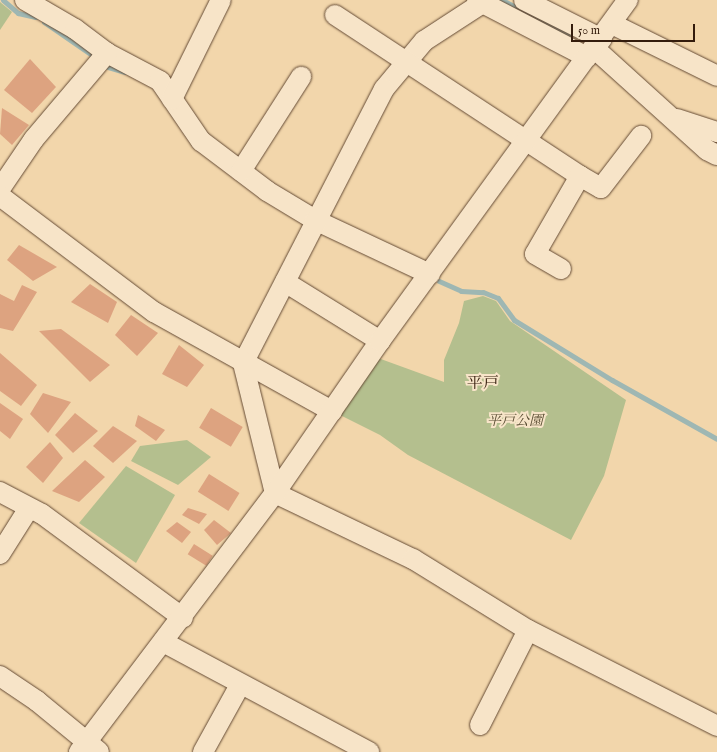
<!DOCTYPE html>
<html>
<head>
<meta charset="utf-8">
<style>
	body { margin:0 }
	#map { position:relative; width:717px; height:752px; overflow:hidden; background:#f2d6ab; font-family:"IM FELL English","Noto Serif JP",serif }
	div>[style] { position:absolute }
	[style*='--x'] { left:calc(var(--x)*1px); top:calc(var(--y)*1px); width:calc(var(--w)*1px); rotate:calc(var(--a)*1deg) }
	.green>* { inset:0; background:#b4bf8e }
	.stream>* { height:5px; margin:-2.5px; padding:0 2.5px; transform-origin:2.5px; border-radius:2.5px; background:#9eb7b3 }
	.building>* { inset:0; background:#dda380; transform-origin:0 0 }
	.roads { filter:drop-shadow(0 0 1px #644a34) drop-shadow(0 0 1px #644a34) }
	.minor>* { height:20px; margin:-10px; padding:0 10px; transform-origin:10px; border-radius:10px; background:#f7e4c8 }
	span { translate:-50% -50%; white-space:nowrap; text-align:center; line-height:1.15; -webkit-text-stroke:4px #f7e4c8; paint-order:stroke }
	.park-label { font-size:14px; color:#5a4d33; font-style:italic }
	.quarter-label { font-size:16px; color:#341c0c }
	.scale { position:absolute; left:571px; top:24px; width:124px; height:18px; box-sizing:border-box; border:2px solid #341c0c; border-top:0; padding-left:5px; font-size:12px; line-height:14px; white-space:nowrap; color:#341c0c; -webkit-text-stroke:3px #f7e4c8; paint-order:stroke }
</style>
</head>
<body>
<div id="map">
	<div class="green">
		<i style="clip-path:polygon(0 2px,12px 12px,0 30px)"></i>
		<i style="clip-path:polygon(483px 296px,496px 301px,510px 321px,626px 400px,604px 476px,571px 540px,408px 455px,380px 435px,338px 414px,378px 358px,444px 382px,444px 360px,459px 323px,464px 301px)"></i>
		<i style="clip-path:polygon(187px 440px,211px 457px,178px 485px,131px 461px,140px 446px)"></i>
		<i style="clip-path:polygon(126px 466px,175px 495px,136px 563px,79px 523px)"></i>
	</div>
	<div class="stream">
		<i style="--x:3;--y:0;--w:20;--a:41"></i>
		<i style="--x:18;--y:13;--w:18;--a:13"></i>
		<i style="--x:502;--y:0;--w:75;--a:26.9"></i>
		<i style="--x:44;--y:22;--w:58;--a:34.5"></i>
		<i style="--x:108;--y:67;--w:17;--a:17"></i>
		<i style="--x:439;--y:281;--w:24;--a:24"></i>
		<i style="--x:461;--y:291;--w:22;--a:3"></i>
		<i style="--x:483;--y:292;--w:16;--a:22"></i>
		<i style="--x:498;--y:298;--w:27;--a:54"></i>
		<i style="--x:514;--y:320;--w:115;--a:31.5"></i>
		<i style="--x:612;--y:380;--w:120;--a:29.3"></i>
	</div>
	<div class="building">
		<i style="clip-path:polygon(30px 59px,56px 87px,32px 113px,4px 90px)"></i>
		<i style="clip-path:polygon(2px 108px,29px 125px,12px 145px,0 134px)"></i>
		<i style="clip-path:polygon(19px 245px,57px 267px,33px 281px,7px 260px)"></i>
		<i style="clip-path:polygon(90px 284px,117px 302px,108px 323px,71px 302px)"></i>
		<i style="clip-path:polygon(22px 285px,37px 292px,13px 331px,0 328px,0 294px,14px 301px)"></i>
		<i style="clip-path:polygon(131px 315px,158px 333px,137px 356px,115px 335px)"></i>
		<i style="clip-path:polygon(61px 329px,110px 365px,90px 382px,39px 331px)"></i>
		<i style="clip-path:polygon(179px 345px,204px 365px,187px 387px,162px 374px)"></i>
		<i style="clip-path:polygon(0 353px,37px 385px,21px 406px,0 391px)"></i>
		<i style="clip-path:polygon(43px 393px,71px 402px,48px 433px,30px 414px)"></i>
		<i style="clip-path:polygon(0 403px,23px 419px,10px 439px,0 431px)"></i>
		<i style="left:211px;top:408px;width:37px;height:23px;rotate:31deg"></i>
		<i style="clip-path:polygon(75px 413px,98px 431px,73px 453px,55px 435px)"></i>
		<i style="clip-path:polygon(138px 415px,165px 430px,156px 441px,135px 426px)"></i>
		<i style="clip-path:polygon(113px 426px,137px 441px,113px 463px,93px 446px)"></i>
		<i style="clip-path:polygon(50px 442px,63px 458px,43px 483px,26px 467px)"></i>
		<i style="clip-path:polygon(85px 460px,105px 477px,79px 502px,52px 491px)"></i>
		<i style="left:209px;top:474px;width:36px;height:21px;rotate:32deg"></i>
		<i style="clip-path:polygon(188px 508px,207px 514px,199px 524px,182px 515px)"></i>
		<i style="clip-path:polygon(214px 520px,231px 533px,217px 545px,204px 530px)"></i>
		<i style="clip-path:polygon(177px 522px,191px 532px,182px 543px,166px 531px)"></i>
		<i style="left:194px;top:544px;width:22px;height:12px;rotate:32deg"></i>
	</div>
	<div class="roads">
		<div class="minor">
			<i style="--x:25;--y:0;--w:58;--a:30.1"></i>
			<i style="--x:75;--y:29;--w:40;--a:37"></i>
			<i style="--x:107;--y:53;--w:60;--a:27.8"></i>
			<i style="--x:160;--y:81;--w:73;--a:55.7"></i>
			<i style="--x:201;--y:141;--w:83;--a:37.1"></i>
			<i style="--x:267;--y:191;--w:56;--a:31.1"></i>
			<i style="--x:315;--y:220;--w:127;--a:25.2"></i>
			<i style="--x:477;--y:0;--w:124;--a:27.4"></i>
			<i style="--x:487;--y:0;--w:75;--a:146.9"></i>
			<i style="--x:424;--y:41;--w:62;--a:129.8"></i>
			<i style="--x:384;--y:89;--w:308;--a:117.2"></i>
			<i style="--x:243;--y:363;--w:134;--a:76.2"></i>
			<i style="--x:275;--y:493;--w:153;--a:25.6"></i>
			<i style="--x:413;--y:559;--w:135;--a:31.7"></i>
			<i style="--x:528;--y:630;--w:212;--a:26.9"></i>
			<i style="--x:524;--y:0;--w:87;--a:26.6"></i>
			<i style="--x:335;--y:15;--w:293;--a:33.3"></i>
			<i style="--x:580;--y:176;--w:90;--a:120"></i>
			<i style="--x:535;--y:254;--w:30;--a:30"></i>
			<i style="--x:612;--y:24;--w:117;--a:26.3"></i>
			<i style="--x:594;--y:48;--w:152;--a:42.1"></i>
			<i style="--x:707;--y:150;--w:11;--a:27"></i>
			<i style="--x:172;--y:99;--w:110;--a:-63.7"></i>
			<i style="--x:677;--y:119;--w:42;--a:18"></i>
			<i style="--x:241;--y:171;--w:112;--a:-57.4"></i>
			<i style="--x:580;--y:176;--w:24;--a:30"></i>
			<i style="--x:601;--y:188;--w:66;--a:-52.4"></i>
			<i style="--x:0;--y:189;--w:60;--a:-55.8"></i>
			<i style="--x:34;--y:139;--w:113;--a:-49.7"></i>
			<i style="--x:0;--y:196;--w:193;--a:37"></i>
			<i style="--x:154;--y:312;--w:204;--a:29.1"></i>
			<i style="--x:285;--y:282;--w:112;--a:31.8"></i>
			<i style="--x:0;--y:492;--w:47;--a:27.6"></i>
			<i style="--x:42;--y:514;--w:175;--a:36.4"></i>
			<i style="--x:0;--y:554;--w:54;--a:-57.8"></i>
			<i style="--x:163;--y:642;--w:234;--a:28.1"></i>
			<i style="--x:0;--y:676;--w:45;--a:34"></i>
			<i style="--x:37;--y:701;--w:80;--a:39.4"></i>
			<i style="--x:480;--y:725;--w:106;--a:-63.2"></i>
			<i style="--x:79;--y:752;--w:325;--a:-52.9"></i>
			<i style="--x:275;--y:493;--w:185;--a:-55.4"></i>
			<i style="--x:380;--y:341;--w:422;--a:-54"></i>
			<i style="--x:203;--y:752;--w:77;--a:-61.1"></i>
		</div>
	</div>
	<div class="park-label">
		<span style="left:515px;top:421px">平戸公園</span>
	</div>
	<div class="quarter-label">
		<span style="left:483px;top:384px">平戸</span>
	</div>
	<div class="scale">50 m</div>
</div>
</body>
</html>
